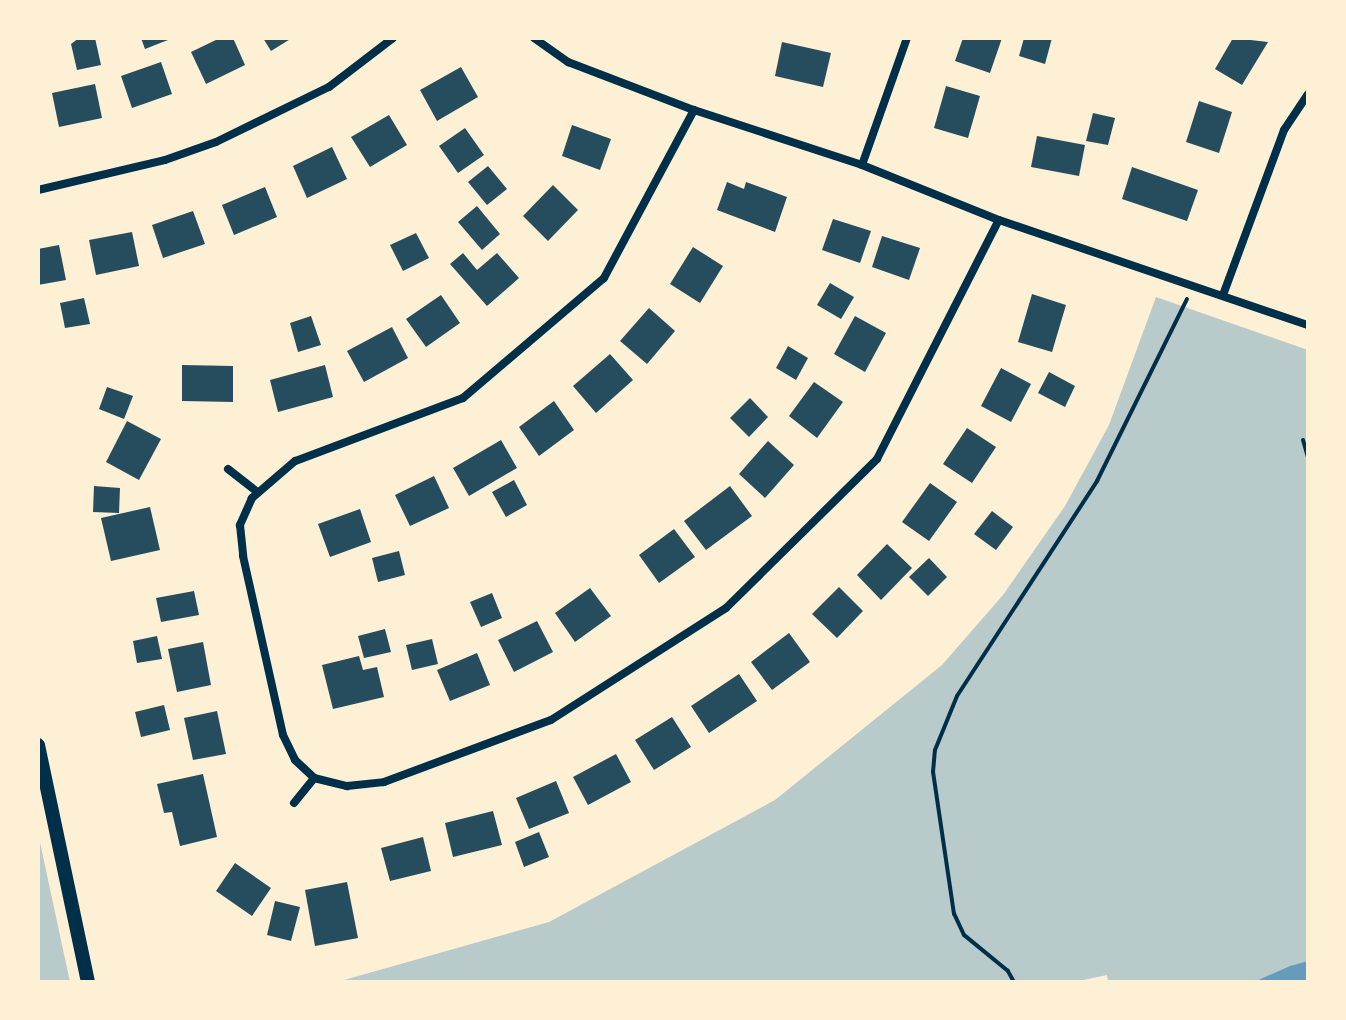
<!DOCTYPE html>
<style>
body{margin:0}
#map{position:relative;width:1346px;height:1020px;overflow:hidden;background:#fdf0d5;font-family:"Asap Condensed",sans-serif}
div>[style]{position:absolute}
.green>*{inset:0;background:#b9caca}
.water>*{inset:0;background:#669bbc}
.building>*{inset:0;background:#264d5e}
.path>*{height:4px;margin:-2px;padding:0 2px;transform-origin:2px;border-radius:2px;background:#003049}
.minor>*{height:8px;margin:-4px;padding:0 4px;transform-origin:4px;border-radius:4px;background:#003049}
.tertiary>*{height:14px;margin:-7px;padding:0 7px;transform-origin:7px;border-radius:7px;background:#003049}
span{translate:-50% -50%;white-space:nowrap;text-align:center;line-height:1.15;-webkit-text-stroke:7px #fdf0d5;paint-order:stroke}
.frame{position:absolute;inset:0;border:40px solid #fdf0d5;pointer-events:none}
</style>
<div id="map">
<div class="green">
<div style="clip-path:polygon(1156px 297px,1308px 350px,1308px 961px,1254px 982px,1108px 982px,1107px 975px,1074px 982px,337px 982px,549px 922px,775px 800px,942px 665px,1003px 595px,1065px 506px,1109px 425px)"></div>
<div style="clip-path:polygon(38px 833px,70px 982px,38px 982px)"></div>
</div>
<div class="water">
<div style="clip-path:polygon(1308px 961px,1308px 982px,1254px 982px,1290px 966px)"></div>
</div>
<div class="building">
<div style="clip-path:polygon(79px 38px,95px 38px,101px 65px,77px 70px,71px 44px)"></div>
<div style="clip-path:polygon(141px 38px,173px 38px,145px 49px)"></div>
<div style="clip-path:polygon(220px 38px,233px 38px,245px 65px,206px 84px,191px 52px)"></div>
<div style="clip-path:polygon(263px 38px,292px 38px,271px 51px)"></div>
<div style="clip-path:polygon(963px 38px,1002px 38px,990px 73px,955px 61px)"></div>
<div style="clip-path:polygon(1024px 38px,1052px 38px,1045px 64px,1019px 56px)"></div>
<div style="clip-path:polygon(1233px 38px,1268px 42px,1242px 85px,1215px 69px)"></div>
<div style="clip-path:polygon(782px 42px,831px 53px,823px 87px,775px 76px)"></div>
<div style="clip-path:polygon(161px 62px,172px 94px,132px 108px,121px 76px)"></div>
<div style="clip-path:polygon(461px 67px,478px 97px,437px 121px,420px 90px)"></div>
<div style="clip-path:polygon(95px 84px,102px 118px,59px 127px,52px 93px)"></div>
<div style="clip-path:polygon(946px 86px,980px 96px,968px 138px,934px 128px)"></div>
<div style="clip-path:polygon(1199px 101px,1232px 112px,1219px 153px,1186px 142px)"></div>
<div style="clip-path:polygon(1093px 113px,1115px 118px,1108px 145px,1086px 141px)"></div>
<div style="clip-path:polygon(389px 115px,407px 145px,370px 167px,351px 137px)"></div>
<div style="clip-path:polygon(572px 125px,611px 139px,600px 170px,562px 156px)"></div>
<div style="clip-path:polygon(465px 128px,484px 155px,458px 173px,439px 146px)"></div>
<div style="clip-path:polygon(1037px 136px,1085px 145px,1079px 176px,1031px 167px)"></div>
<div style="clip-path:polygon(332px 147px,347px 179px,307px 198px,293px 166px)"></div>
<div style="clip-path:polygon(488px 166px,507px 189px,487px 205px,468px 182px)"></div>
<div style="clip-path:polygon(1132px 167px,1198px 190px,1187px 221px,1122px 199px)"></div>
<div style="clip-path:polygon(727px 182px,744px 189px,746px 182px,787px 197px,775px 232px,717px 210px)"></div>
<div style="clip-path:polygon(553px 185px,578px 210px,548px 241px,523px 216px)"></div>
<div style="clip-path:polygon(265px 187px,277px 217px,234px 235px,222px 205px)"></div>
<div style="clip-path:polygon(477px 206px,500px 234px,482px 250px,458px 222px)"></div>
<div style="clip-path:polygon(193px 211px,205px 244px,163px 258px,152px 225px)"></div>
<div style="clip-path:polygon(833px 219px,871px 231px,860px 263px,822px 250px)"></div>
<div style="clip-path:polygon(132px 232px,139px 266px,96px 275px,89px 240px)"></div>
<div style="clip-path:polygon(416px 233px,429px 258px,403px 271px,390px 245px)"></div>
<div style="clip-path:polygon(882px 236px,920px 248px,909px 280px,872px 267px)"></div>
<div style="clip-path:polygon(59px 245px,66px 280px,38px 285px,38px 249px)"></div>
<div style="clip-path:polygon(693px 247px,723px 266px,700px 303px,670px 284px)"></div>
<div style="clip-path:polygon(463px 253px,477px 270px,497px 253px,519px 278px,487px 306px,450px 264px)"></div>
<div style="clip-path:polygon(830px 283px,854px 297px,841px 319px,817px 305px)"></div>
<div style="clip-path:polygon(1032px 294px,1066px 305px,1052px 352px,1018px 342px)"></div>
<div style="clip-path:polygon(441px 295px,460px 323px,426px 347px,406px 319px)"></div>
<div style="clip-path:polygon(84px 298px,90px 324px,65px 328px,60px 303px)"></div>
<div style="clip-path:polygon(649px 308px,675px 331px,647px 364px,620px 341px)"></div>
<div style="clip-path:polygon(311px 316px,321px 345px,298px 352px,290px 323px)"></div>
<div style="clip-path:polygon(855px 316px,886px 333px,865px 372px,834px 354px)"></div>
<div style="clip-path:polygon(392px 327px,408px 358px,364px 382px,347px 351px)"></div>
<div style="clip-path:polygon(788px 346px,808px 358px,796px 380px,776px 368px)"></div>
<div style="clip-path:polygon(610px 354px,633px 380px,596px 413px,573px 386px)"></div>
<div style="clip-path:polygon(182px 365px,233px 366px,233px 402px,182px 401px)"></div>
<div style="clip-path:polygon(325px 365px,333px 397px,278px 412px,270px 380px)"></div>
<div style="clip-path:polygon(1001px 368px,1031px 384px,1011px 422px,981px 406px)"></div>
<div style="clip-path:polygon(1049px 372px,1075px 386px,1065px 407px,1038px 393px)"></div>
<div style="clip-path:polygon(814px 382px,843px 402px,817px 438px,789px 416px)"></div>
<div style="clip-path:polygon(107px 387px,133px 396px,124px 419px,99px 409px)"></div>
<div style="clip-path:polygon(750px 398px,768px 417px,749px 437px,730px 418px)"></div>
<div style="clip-path:polygon(554px 401px,574px 430px,539px 456px,519px 427px)"></div>
<div style="clip-path:polygon(127px 421px,161px 439px,139px 480px,106px 462px)"></div>
<div style="clip-path:polygon(967px 428px,996px 447px,972px 483px,943px 464px)"></div>
<div style="clip-path:polygon(501px 440px,517px 468px,469px 496px,453px 468px)"></div>
<div style="clip-path:polygon(768px 441px,794px 465px,765px 498px,739px 474px)"></div>
<div style="clip-path:polygon(434px 476px,449px 508px,410px 526px,395px 495px)"></div>
<div style="clip-path:polygon(514px 480px,527px 505px,506px 517px,492px 492px)"></div>
<div style="clip-path:polygon(930px 483px,957px 502px,929px 541px,902px 522px)"></div>
<div style="clip-path:polygon(94px 486px,120px 488px,119px 513px,93px 512px)"></div>
<div style="clip-path:polygon(730px 486px,752px 516px,706px 550px,684px 521px)"></div>
<div style="clip-path:polygon(150px 507px,160px 550px,111px 561px,101px 518px)"></div>
<div style="clip-path:polygon(360px 509px,371px 542px,330px 557px,318px 524px)"></div>
<div style="clip-path:polygon(992px 511px,1013px 527px,996px 550px,974px 534px)"></div>
<div style="clip-path:polygon(674px 529px,695px 557px,659px 583px,639px 555px)"></div>
<div style="clip-path:polygon(887px 544px,912px 568px,881px 600px,857px 575px)"></div>
<div style="clip-path:polygon(399px 551px,405px 575px,378px 582px,372px 558px)"></div>
<div style="clip-path:polygon(929px 558px,947px 577px,928px 596px,909px 577px)"></div>
<div style="clip-path:polygon(839px 587px,863px 611px,837px 638px,812px 614px)"></div>
<div style="clip-path:polygon(590px 588px,611px 616px,575px 642px,555px 613px)"></div>
<div style="clip-path:polygon(194px 591px,199px 615px,161px 622px,156px 598px)"></div>
<div style="clip-path:polygon(492px 593px,502px 618px,481px 627px,470px 602px)"></div>
<div style="clip-path:polygon(537px 621px,553px 652px,514px 672px,498px 640px)"></div>
<div style="clip-path:polygon(385px 629px,391px 652px,364px 658px,358px 636px)"></div>
<div style="clip-path:polygon(789px 633px,810px 662px,772px 690px,751px 662px)"></div>
<div style="clip-path:polygon(157px 636px,162px 659px,137px 663px,133px 641px)"></div>
<div style="clip-path:polygon(432px 639px,438px 664px,412px 670px,406px 645px)"></div>
<div style="clip-path:polygon(203px 642px,211px 685px,177px 692px,168px 649px)"></div>
<div style="clip-path:polygon(477px 653px,490px 685px,450px 701px,437px 670px)"></div>
<div style="clip-path:polygon(359px 656px,363px 670px,377px 667px,384px 697px,333px 709px,322px 665px)"></div>
<div style="clip-path:polygon(739px 674px,757px 701px,709px 733px,691px 706px)"></div>
<div style="clip-path:polygon(164px 705px,170px 730px,141px 737px,135px 712px)"></div>
<div style="clip-path:polygon(217px 711px,226px 754px,193px 760px,184px 718px)"></div>
<div style="clip-path:polygon(672px 717px,691px 747px,654px 770px,635px 740px)"></div>
<div style="clip-path:polygon(616px 754px,631px 782px,588px 805px,573px 777px)"></div>
<div style="clip-path:polygon(203px 774px,217px 837px,180px 846px,172px 812px,164px 813px,157px 784px)"></div>
<div style="clip-path:polygon(556px 781px,569px 813px,529px 829px,516px 798px)"></div>
<div style="clip-path:polygon(493px 811px,502px 845px,453px 857px,445px 823px)"></div>
<div style="clip-path:polygon(539px 832px,549px 857px,524px 867px,515px 842px)"></div>
<div style="clip-path:polygon(423px 837px,431px 871px,390px 881px,381px 848px)"></div>
<div style="clip-path:polygon(235px 863px,271px 888px,252px 916px,216px 891px)"></div>
<div style="clip-path:polygon(347px 882px,358px 938px,315px 946px,305px 890px)"></div>
<div style="clip-path:polygon(275px 901px,300px 907px,291px 941px,267px 935px)"></div>
</div>
<div class="path">
<div style="left:1303px;top:440px;width:18px;rotate:74deg"></div>
<div style="left:1014px;top:982px;width:13px;rotate:-119deg"></div>
<div style="left:1008px;top:971px;width:57px;rotate:-140.7deg"></div>
<div style="left:964px;top:935px;width:23px;rotate:-115deg"></div>
<div style="left:954px;top:914px;width:144px;rotate:-98.4deg"></div>
<div style="left:933px;top:772px;width:22px;rotate:-85deg"></div>
<div style="left:935px;top:750px;width:58px;rotate:-67.8deg"></div>
<div style="left:957px;top:696px;width:257px;rotate:-56.9deg"></div>
<div style="left:1097px;top:481px;width:203px;rotate:-63.7deg"></div>
</div>
<div class="minor">
<div style="left:534px;top:38px;width:42px;rotate:35.2deg"></div>
<div style="left:568px;top:62px;width:135px;rotate:20.9deg"></div>
<div style="left:694px;top:110px;width:177px;rotate:18.1deg"></div>
<div style="left:862px;top:165px;width:148px;rotate:21.9deg"></div>
<div style="left:999px;top:220px;width:326px;rotate:18.8deg"></div>
<div style="left:694px;top:110px;width:191px;rotate:118.2deg"></div>
<div style="left:604px;top:278px;width:185px;rotate:139.6deg"></div>
<div style="left:463px;top:398px;width:179px;rotate:159.4deg"></div>
<div style="left:295px;top:461px;width:57px;rotate:139.3deg"></div>
<div style="left:252px;top:498px;width:30px;rotate:114deg"></div>
<div style="left:240px;top:525px;width:31px;rotate:84deg"></div>
<div style="left:243px;top:556px;width:183px;rotate:77.4deg"></div>
<div style="left:283px;top:735px;width:28px;rotate:64deg"></div>
<div style="left:295px;top:760px;width:26px;rotate:43deg"></div>
<div style="left:314px;top:778px;width:34px;rotate:14deg"></div>
<div style="left:347px;top:786px;width:37px;rotate:-6deg"></div>
<div style="left:384px;top:782px;width:178px;rotate:-20.4deg"></div>
<div style="left:551px;top:720px;width:208px;rotate:-32.6deg"></div>
<div style="left:726px;top:608px;width:212px;rotate:-44.6deg"></div>
<div style="left:877px;top:459px;width:268px;rotate:-63deg"></div>
<div style="left:862px;top:165px;width:135px;rotate:-70.5deg"></div>
<div style="left:38px;top:190px;width:130px;rotate:-13.3deg"></div>
<div style="left:165px;top:160px;width:54px;rotate:-19.4deg"></div>
<div style="left:216px;top:142px;width:126px;rotate:-26deg"></div>
<div style="left:329px;top:87px;width:81px;rotate:-37.4deg"></div>
<div style="left:1223px;top:295px;width:176px;rotate:-69.7deg"></div>
<div style="left:1284px;top:130px;width:43px;rotate:-56.3deg"></div>
<div style="left:228px;top:469px;width:37px;rotate:38deg"></div>
<div style="left:294px;top:803px;width:32px;rotate:-51deg"></div>
</div>
<div class="tertiary">
<div style="left:38px;top:745px;width:242px;rotate:78.1deg"></div>
</div>
<div class="frame"></div>
</div>
